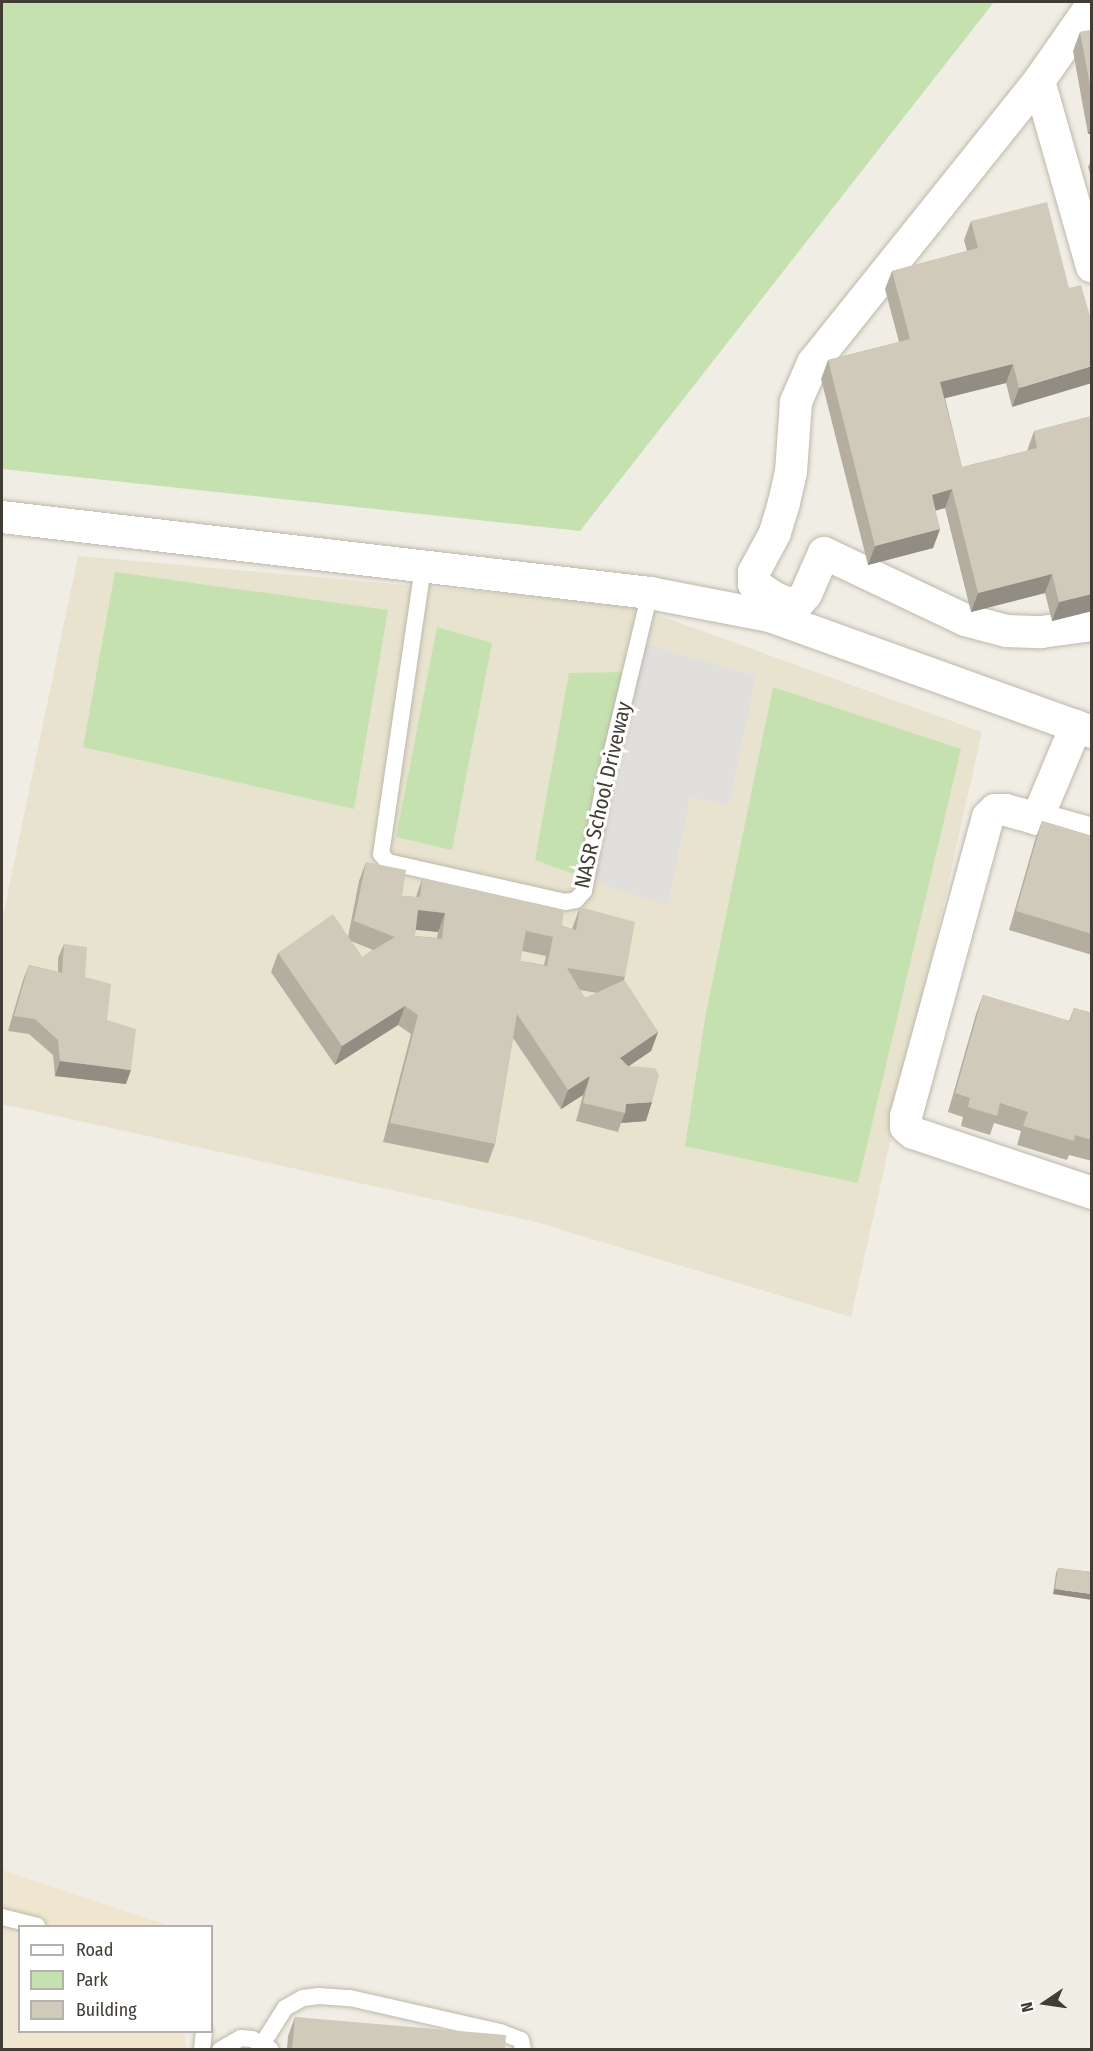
<!DOCTYPE html>
<style>
body{margin:0}
#map{position:relative;width:1093px;height:2051px;overflow:hidden;background:#f0ede4;font-family:"Fira Sans Condensed",sans-serif}
div>[style]{position:absolute}
.commercial>*{inset:0;background:#f0e6d0}
.education>*{inset:0;background:#e8e3cf}
.green>*{inset:0;background:#c6e1b0}
.parking>*{inset:0;background:#e1dfdc}
.roads{filter:drop-shadow(0 0 2px #bdb8aa) drop-shadow(0 0 2px #bdb8aa)}
.lane>*{height:16px;margin:-8px;padding:0 8px;transform-origin:8px;border-radius:8px;background:#fff}
.street>*{height:32px;margin:-16px;padding:0 16px;transform-origin:16px;border-radius:16px;background:#fff}
.wall>*{inset:0;background:#b3aea0}
.shaded-wall>*{inset:0;background:#928d82}
.building>*{inset:0;background:#d0caba}
span{translate:-50% -50%;white-space:nowrap;text-align:center;line-height:1.15;-webkit-text-stroke:6px #fff;paint-order:stroke}
.street-label{font-size:21px;color:#413d34}
.frame{position:absolute;inset:0;border:3px solid #413d34;pointer-events:none}
.legend{position:absolute;left:18px;top:1925px;width:195px;height:108px;box-sizing:border-box;background:#fff;border:2px solid #b3b1ae;margin:0;padding:8px 10px;list-style:none;font-size:18px;color:#413d34}
.legend li{display:flex;align-items:center;gap:12px;height:30px}
.legend b{width:30px;border:2px solid #b3b1ae}
.north{position:absolute;left:1015px;top:1973px;width:60px;height:60px;-webkit-text-stroke:4px #fff;paint-order:stroke;rotate:257deg;font-size:16px;font-weight:700;line-height:24px;text-align:center;color:#413d34}
.north::after{content:'';display:block;margin:auto;width:21px;height:27px;background:#413d34;clip-path:polygon(50% 0,100% 100%,50% 72%,0 100%)}
</style>
<div id="map">
<div class="commercial">
<div style="clip-path:polygon(2px 1870px,170px 1926px,20px 1926px,20px 2032px,185px 2032px,186px 2049px,2px 2050px)"></div>
</div>
<div class="education">
<div style="clip-path:polygon(78px 556px,630px 605px,982px 732px,851px 1317px,532px 1221px,2px 1104px,2px 920px)"></div>
</div>
<div class="green">
<div style="clip-path:polygon(2px 2px,994px 2px,580px 531px,2px 469px)"></div>
<div style="clip-path:polygon(115px 572px,388px 610px,354px 809px,83px 747px)"></div>
<div style="clip-path:polygon(437px 627px,492px 643px,452px 850px,396px 837px)"></div>
<div style="clip-path:polygon(625px 672px,579px 876px,535px 860px,569px 673px)"></div>
<div style="clip-path:polygon(773px 687px,961px 749px,858px 1183px,685px 1146px,706px 1013px)"></div>
</div>
<div class="parking">
<div style="clip-path:polygon(645px 644px,756px 676px,729px 805px,690px 797px,668px 906px,594px 881px)"></div>
</div>
<div class="roads">
<div class="lane">
<div style="left:423px;top:567px;width:290px;rotate:98.3deg"></div>
<div style="left:381px;top:854px;width:11px;rotate:49deg"></div>
<div style="left:388px;top:862px;width:181px;rotate:12.7deg"></div>
<div style="left:565px;top:902px;width:11px;rotate:-10deg"></div>
<div style="left:576px;top:900px;width:12px;rotate:-48deg"></div>
<div style="left:584px;top:891px;width:109px;rotate:-79.4deg"></div>
<div style="left:604px;top:784px;width:196px;rotate:-76.5deg"></div>
<div style="left:2px;top:1917px;width:36px;rotate:14deg"></div>
<div style="left:263px;top:2043px;width:41px;rotate:-57.8deg"></div>
<div style="left:285px;top:2008px;width:21px;rotate:-29deg"></div>
<div style="left:303px;top:1998px;width:16px;rotate:-7deg"></div>
<div style="left:319px;top:1996px;width:31px;rotate:4deg"></div>
<div style="left:350px;top:1998px;width:154px;rotate:12.8deg"></div>
<div style="left:500px;top:2032px;width:22px;rotate:21deg"></div>
<div style="left:521px;top:2040px;width:10px;rotate:79deg"></div>
<div style="left:202px;top:2050px;width:18px;rotate:-84deg"></div>
<div style="left:220px;top:2050px;width:24px;rotate:-30deg"></div>
<div style="left:241px;top:2038px;width:11px;rotate:5deg"></div>
<div style="left:252px;top:2039px;width:21px;rotate:29deg"></div>
</div>
<div class="street">
<div style="left:1092px;top:5px;width:93px;rotate:124.9deg"></div>
<div style="left:1039px;top:81px;width:361px;rotate:128.7deg"></div>
<div style="left:813px;top:363px;width:43px;rotate:113.6deg"></div>
<div style="left:796px;top:402px;width:70px;rotate:94.1deg"></div>
<div style="left:791px;top:472px;width:32px;rotate:103deg"></div>
<div style="left:784px;top:503px;width:31px;rotate:107deg"></div>
<div style="left:775px;top:533px;width:44px;rotate:118.3deg"></div>
<div style="left:754px;top:572px;width:12px;rotate:90deg"></div>
<div style="left:754px;top:584px;width:25px;rotate:34deg"></div>
<div style="left:775px;top:598px;width:16px;rotate:22deg"></div>
<div style="left:790px;top:604px;width:9px;rotate:-13deg"></div>
<div style="left:799px;top:602px;width:11px;rotate:-49deg"></div>
<div style="left:806px;top:594px;width:45px;rotate:-66.3deg"></div>
<div style="left:824px;top:553px;width:156px;rotate:25.4deg"></div>
<div style="left:965px;top:620px;width:43px;rotate:14.7deg"></div>
<div style="left:1007px;top:631px;width:34px;rotate:2deg"></div>
<div style="left:1041px;top:632px;width:51px;rotate:-7.8deg"></div>
<div style="left:1039px;top:81px;width:193px;rotate:74.1deg"></div>
<div style="left:2px;top:517px;width:652px;rotate:6.69deg"></div>
<div style="left:650px;top:593px;width:122px;rotate:10.9deg"></div>
<div style="left:770px;top:616px;width:342px;rotate:19.8deg"></div>
<div style="left:1037px;top:819px;width:101px;rotate:-67.2deg"></div>
<div style="left:1092px;top:834px;width:89px;rotate:-164.4deg"></div>
<div style="left:1006px;top:810px;width:11px;rotate:180deg"></div>
<div style="left:995px;top:810px;width:10px;rotate:135deg"></div>
<div style="left:988px;top:817px;width:310px;rotate:105.3deg"></div>
<div style="left:906px;top:1116px;width:11px;rotate:90deg"></div>
<div style="left:906px;top:1127px;width:9px;rotate:41deg"></div>
<div style="left:913px;top:1133px;width:189px;rotate:18.5deg"></div>
</div>
</div>
<div class="wall">
<div style="clip-path:polygon(1092px 30px,1092px 133px,1088px 134px,1073px 51px,1080px 32px)"></div>
<div style="clip-path:polygon(1092px 158px,1092px 182px,1088px 167px)"></div>
<div style="clip-path:polygon(971px 221px,1069px 288px,1012px 407px,1006px 383px,945px 398px,962px 467px,1027px 451px,1034px 431px,1092px 416px,1092px 611px,1052px 621px,1045px 593px,971px 612px,945px 508px,935px 511px,940px 529px,933px 548px,868px 565px,821px 379px,828px 360px,899px 342px,885px 289px,892px 271px,967px 251px,964px 240px)"></div>
<div style="clip-path:polygon(1042px 821px,1092px 836px,1092px 955px,1009px 930px,1035px 840px)"></div>
<div style="clip-path:polygon(evenodd,366px 862px,402px 896px,416px 897px,422px 879px,572px 929px,580px 907px,625px 977px,624px 980px,658px 1032px,651px 1051px,628px 1066px,646px 1121px,621px 1123px,618px 1132px,576px 1121px,583px 1095px,561px 1109px,513px 1038px,495px 1144px,488px 1163px,383px 1142px,411px 1034px,398px 1025px,335px 1065px,271px 972px,278px 953px,348px 937px,359px 881px,366px 862px,415px 930px,438px 932px,437px 938px,415px 936px,415px 930px,366px 862px,351px 941px,373px 950px,362px 957px,351px 941px,366px 862px,522px 951px,546px 956px,544px 965px,520px 961px,522px 951px,366px 862px,580px 990px,597px 993px,585px 998px,580px 990px)"></div>
<div style="clip-path:polygon(64px 944px,85px 977px,107px 1020px,126px 1084px,55px 1076px,53px 1055px,29px 1034px,8px 1031px,23px 980px,29px 965px,58px 972px,58px 958px)"></div>
<div style="clip-path:polygon(983px 995px,1069px 1021px,1074px 1008px,1092px 1013px,1092px 1161px,1069px 1155px,1067px 1160px,1017px 1145px,1021px 1131px,994px 1123px,990px 1135px,961px 1126px,963px 1117px,948px 1112px,976px 1014px)"></div>
<div style="clip-path:polygon(1058px 1568px,1092px 1572px,1053px 1594px,1056px 1573px)"></div>
<div style="clip-path:polygon(295px 2017px,505px 2049px,287px 2049px,288px 2036px)"></div>
</div>
<div class="shaded-wall">
<div style="clip-path:polygon(1092px 125px,1092px 133px,1088px 134px)"></div>
<div style="clip-path:polygon(1013px 364px,1006px 383px,934px 401px,940px 382px)"></div>
<div style="clip-path:polygon(1092px 366px,1092px 383px,1012px 407px,1019px 388px)"></div>
<div style="clip-path:polygon(952px 489px,945px 508px,925px 513px,932px 495px)"></div>
<div style="clip-path:polygon(940px 529px,933px 548px,868px 565px,875px 546px)"></div>
<div style="clip-path:polygon(1052px 574px,1045px 593px,971px 612px,978px 593px)"></div>
<div style="clip-path:polygon(1092px 594px,1092px 611px,1052px 621px,1059px 602px)"></div>
<div style="clip-path:polygon(418px 910px,445px 913px,438px 932px,411px 929px)"></div>
<div style="clip-path:polygon(405px 1006px,398px 1025px,335px 1065px,342px 1046px)"></div>
<div style="clip-path:polygon(658px 1032px,651px 1051px,613px 1077px,620px 1058px)"></div>
<div style="clip-path:polygon(60px 1061px,131px 1070px,126px 1084px,55px 1076px)"></div>
<div style="clip-path:polygon(590px 1076px,583px 1095px,561px 1109px,568px 1090px)"></div>
<div style="clip-path:polygon(652px 1102px,646px 1121px,621px 1123px,625px 1113px,626px 1104px)"></div>
<div style="clip-path:polygon(1055px 1589px,1092px 1594px,1092px 1600px,1053px 1594px)"></div>
</div>
<div class="building">
<div style="clip-path:polygon(1092px 30px,1092px 96px,1080px 32px)"></div>
<div style="clip-path:polygon(1047px 202px,1069px 288px,1081px 285px,1092px 323px,1092px 366px,1019px 388px,1013px 364px,940px 382px,962px 467px,1037px 448px,1034px 431px,1092px 416px,1092px 594px,1059px 602px,1052px 574px,978px 593px,952px 489px,932px 495px,940px 529px,875px 546px,828px 360px,910px 339px,892px 271px,978px 248px,971px 221px)"></div>
<div style="clip-path:polygon(1042px 821px,1092px 836px,1092px 934px,1016px 911px)"></div>
<div style="clip-path:polygon(evenodd,366px 862px,406px 870px,402px 896px,420px 897px,422px 879px,564px 910px,562px 926px,576px 930px,580px 907px,635px 922px,625px 977px,567px 968px,585px 998px,624px 980px,658px 1032px,620px 1058px,628px 1066px,655px 1068px,659px 1075px,652px 1102px,626px 1104px,625px 1113px,583px 1103px,590px 1076px,568px 1090px,517px 1014px,495px 1144px,390px 1123px,418px 1015px,405px 1006px,342px 1046px,278px 953px,333px 914px,362px 957px,395px 937px,354px 921px,366px 862px,418px 910px,445px 913px,442px 939px,415px 936px,418px 910px,366px 862px,526px 931px,553px 937px,547px 966px,520px 961px,526px 931px)"></div>
<div style="clip-path:polygon(64px 944px,87px 947px,85px 977px,111px 984px,107px 1020px,136px 1029px,131px 1070px,60px 1061px,58px 1040px,35px 1019px,14px 1016px,29px 965px,62px 973px)"></div>
<div style="clip-path:polygon(983px 995px,1070px 1021px,1074px 1008px,1092px 1013px,1092px 1140px,1075px 1135px,1074px 1141px,1023px 1126px,1028px 1112px,1000px 1103px,997px 1116px,968px 1107px,970px 1098px,955px 1093px)"></div>
<div style="clip-path:polygon(1058px 1568px,1092px 1572px,1092px 1594px,1055px 1589px)"></div>
<div style="clip-path:polygon(295px 2017px,506px 2035px,505px 2049px,292px 2049px)"></div>
</div>
<div class="street-label">
<span style="left:603px;top:795px;rotate:-77deg">NASR School Driveway</span>
</div>
<div class="frame"></div>
<ul class="legend">
<li><b style="height:8px;background:#fff"></b>Road</li>
<li><b style="height:16px;background:#c6e1b0"></b>Park</li>
<li><b style="height:16px;background:#d0caba"></b>Building</li>
</ul>
<div class="north">N</div>
</div>
